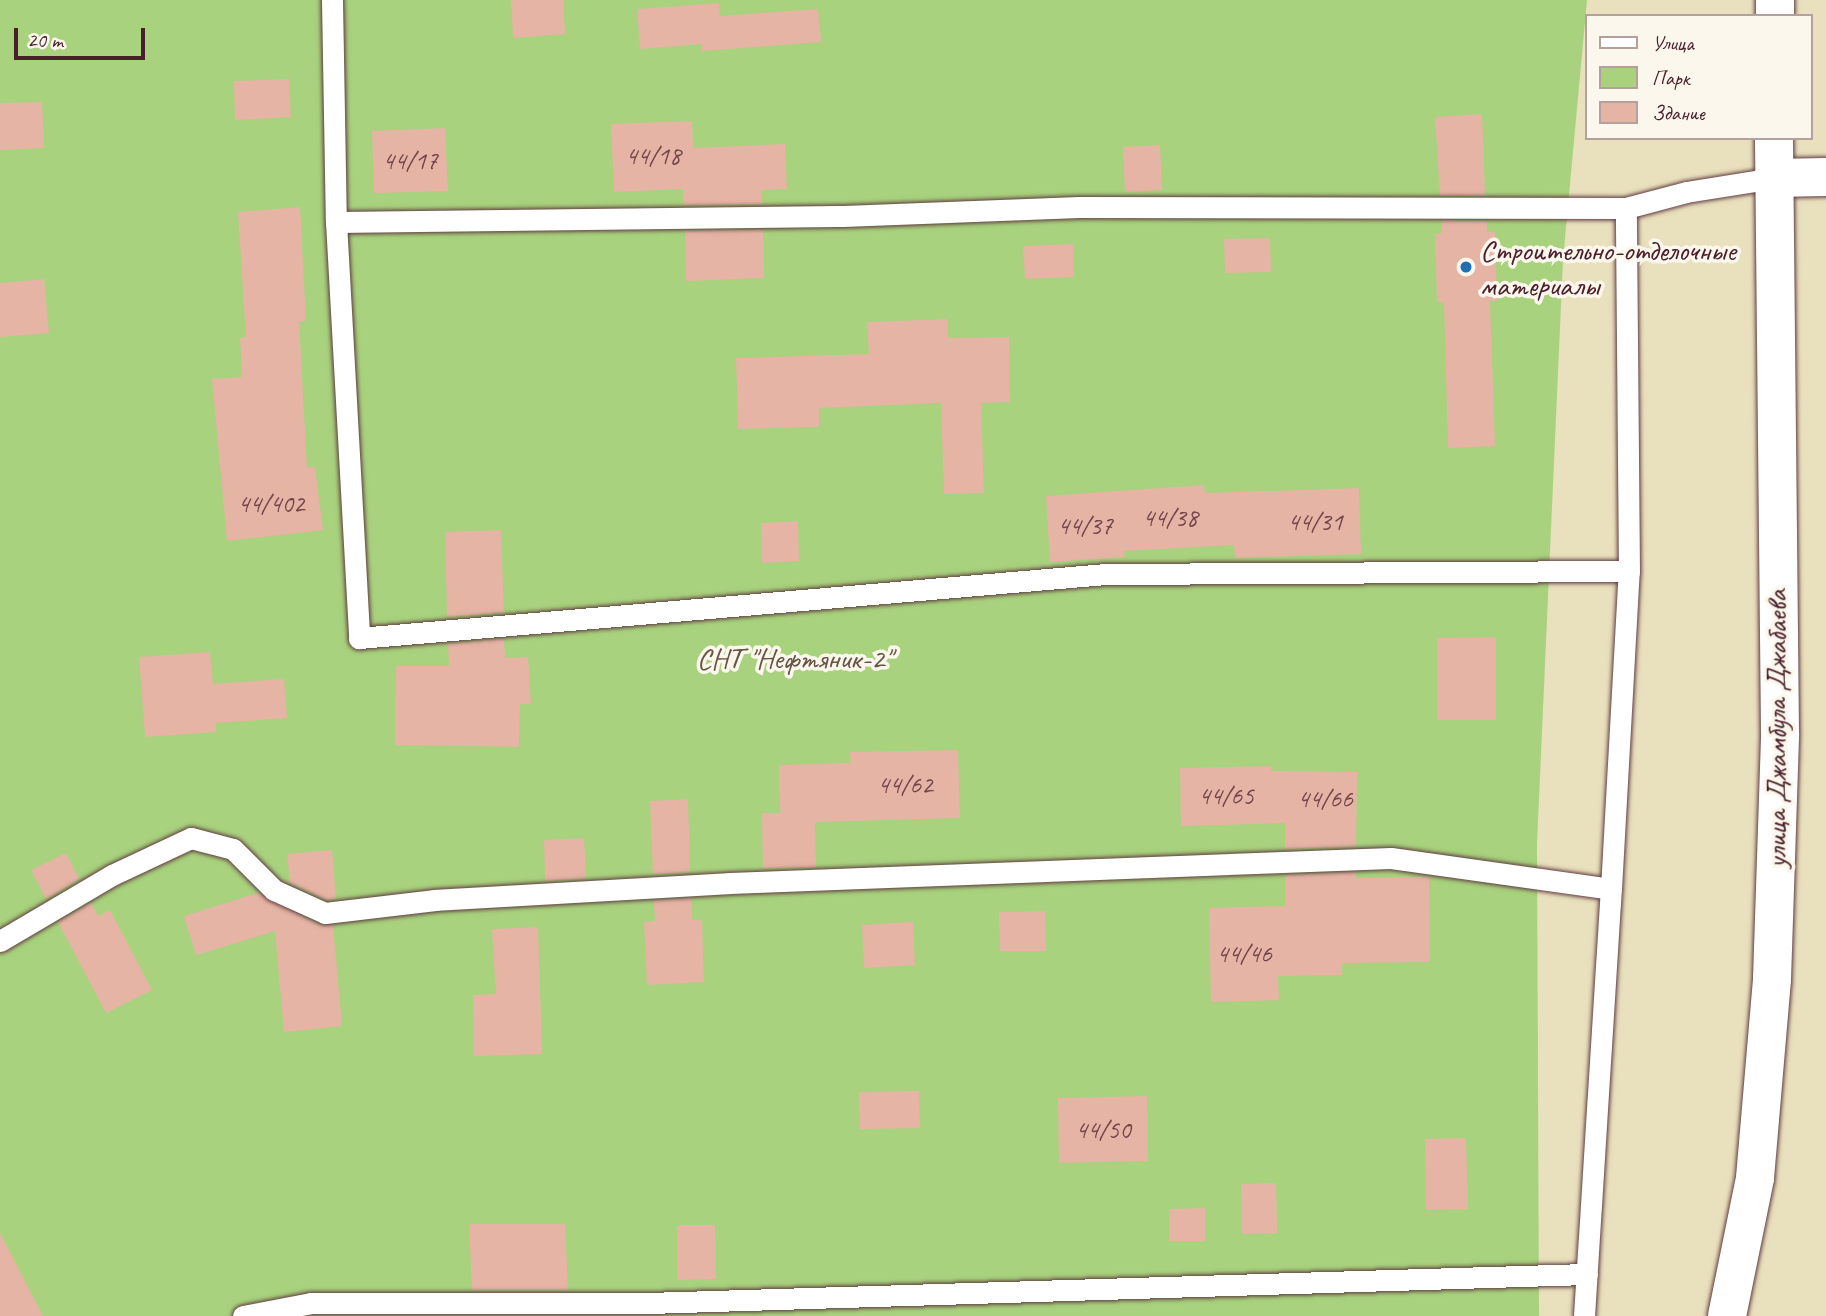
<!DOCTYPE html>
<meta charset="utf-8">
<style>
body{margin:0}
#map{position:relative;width:1826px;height:1316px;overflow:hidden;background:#e9e0bd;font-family:Caveat,sans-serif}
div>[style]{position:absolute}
.green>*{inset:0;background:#a8d27d}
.building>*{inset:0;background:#e5b4a5}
.roads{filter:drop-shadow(0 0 2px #623c41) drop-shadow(0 0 2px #623c41)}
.service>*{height:21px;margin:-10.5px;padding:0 10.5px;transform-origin:10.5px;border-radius:10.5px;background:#fff}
.secondary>*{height:38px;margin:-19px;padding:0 19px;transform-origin:19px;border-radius:19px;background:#fff}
.dots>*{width:19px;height:19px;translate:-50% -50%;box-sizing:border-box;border:4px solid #fbf7ec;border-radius:50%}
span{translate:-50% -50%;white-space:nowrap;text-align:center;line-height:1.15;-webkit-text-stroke:7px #fbf7ec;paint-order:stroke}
.number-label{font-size:26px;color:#71444a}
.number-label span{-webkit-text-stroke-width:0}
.poi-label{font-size:30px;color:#4a1f2b}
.left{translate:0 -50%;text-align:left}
.park-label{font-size:30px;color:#654}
.street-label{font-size:30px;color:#4a1f2b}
.legend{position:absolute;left:1585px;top:14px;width:228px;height:126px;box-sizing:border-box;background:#fbf7ec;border:2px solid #b4a19f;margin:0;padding:9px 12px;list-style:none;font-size:21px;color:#4a1f2b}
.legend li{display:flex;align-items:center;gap:14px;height:35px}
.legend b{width:35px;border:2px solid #b4a19f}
.scale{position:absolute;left:14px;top:28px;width:131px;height:32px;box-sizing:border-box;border:4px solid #4a1f2b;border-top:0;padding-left:9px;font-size:21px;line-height:24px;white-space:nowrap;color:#4a1f2b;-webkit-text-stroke:5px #fbf7ec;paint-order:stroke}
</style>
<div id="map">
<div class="green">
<div style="clip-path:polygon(0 0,1587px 0,1563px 260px,1537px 844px,1539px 1316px,0 1316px)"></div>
</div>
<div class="building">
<div style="clip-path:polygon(511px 0,563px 0,565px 34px,513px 38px)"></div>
<div style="clip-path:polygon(719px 3px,720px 16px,818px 9px,821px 42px,702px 51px,702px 44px,640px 49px,637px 9px)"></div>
<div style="clip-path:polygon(289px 79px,291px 117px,235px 120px,234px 81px)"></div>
<div style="clip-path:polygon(42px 102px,44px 148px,0 150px,0 103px)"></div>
<div style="clip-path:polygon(1482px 114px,1485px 195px,1440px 195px,1435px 117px)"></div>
<div style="clip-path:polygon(692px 121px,693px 148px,785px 144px,787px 189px,761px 190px,762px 204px,684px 205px,683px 189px,614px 192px,611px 124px)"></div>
<div style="clip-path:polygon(445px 128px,448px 191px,374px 193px,372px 131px)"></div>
<div style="clip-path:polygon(1160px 145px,1162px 190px,1125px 192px,1123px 147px)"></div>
<div style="clip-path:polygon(300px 207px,306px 321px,299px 322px,307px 468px,315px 467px,323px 530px,227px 541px,212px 379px,242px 377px,240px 338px,246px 337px,238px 212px)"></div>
<div style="clip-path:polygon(1441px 221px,1487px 221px,1487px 232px,1495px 232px,1497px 301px,1490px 301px,1495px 446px,1448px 448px,1444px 302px,1437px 302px,1435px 234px,1442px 233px)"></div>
<div style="clip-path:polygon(763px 230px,764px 278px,686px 281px,685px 231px)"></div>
<div style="clip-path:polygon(1270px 238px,1271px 272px,1225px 273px,1224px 239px)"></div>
<div style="clip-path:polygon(1073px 244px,1074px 277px,1025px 279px,1023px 246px)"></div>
<div style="clip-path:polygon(44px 279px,49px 333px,0 337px,0 283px)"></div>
<div style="clip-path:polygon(947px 319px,948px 338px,1009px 337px,1010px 402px,981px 403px,984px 493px,944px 494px,941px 403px,819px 408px,819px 427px,738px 429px,736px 358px,869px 354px,867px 322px)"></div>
<div style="clip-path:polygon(1204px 485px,1205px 493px,1359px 488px,1361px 554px,1235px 558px,1234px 545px,1124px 551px,1125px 557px,1050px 562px,1046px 496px)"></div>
<div style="clip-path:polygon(798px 521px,799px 561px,762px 563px,761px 523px)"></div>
<div style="clip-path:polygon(501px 530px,504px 612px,447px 617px,445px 532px)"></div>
<div style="clip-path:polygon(1496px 637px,1496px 720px,1437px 720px,1437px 638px)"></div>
<div style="clip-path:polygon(504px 639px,505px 658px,528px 657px,531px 704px,520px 704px,519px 747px,395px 745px,396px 666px,449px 666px,448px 644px)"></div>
<div style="clip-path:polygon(210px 652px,213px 684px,284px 679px,287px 718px,216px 723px,216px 732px,145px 737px,139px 657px)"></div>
<div style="clip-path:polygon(958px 750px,960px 818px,815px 822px,816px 867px,763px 868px,762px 813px,780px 813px,779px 765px,851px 763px,850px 752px)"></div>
<div style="clip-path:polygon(1271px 766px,1271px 771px,1357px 772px,1356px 846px,1285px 849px,1285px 823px,1181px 826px,1180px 768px)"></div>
<div style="clip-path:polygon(688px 799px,690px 872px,653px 874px,650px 801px)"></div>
<div style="clip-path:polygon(584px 838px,586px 878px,545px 881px,544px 840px)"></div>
<div style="clip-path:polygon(332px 850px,336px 898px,327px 900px,290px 883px,287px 854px)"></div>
<div style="clip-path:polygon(66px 853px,79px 879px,46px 899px,31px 870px)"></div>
<div style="clip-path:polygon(1356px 872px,1356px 878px,1429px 877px,1430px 962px,1342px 963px,1342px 975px,1278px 976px,1279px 1000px,1211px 1002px,1209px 908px,1285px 906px,1285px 875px)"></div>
<div style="clip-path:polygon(258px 893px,320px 925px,333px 925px,342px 1026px,284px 1032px,275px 931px,196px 955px,184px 916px)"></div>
<div style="clip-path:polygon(691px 898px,692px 920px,702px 920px,704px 982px,647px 985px,644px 922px,655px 921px,654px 901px)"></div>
<div style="clip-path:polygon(91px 903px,98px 916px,110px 910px,152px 990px,106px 1013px,58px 922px)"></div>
<div style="clip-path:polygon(1045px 911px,1046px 951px,1000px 951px,999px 912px)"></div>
<div style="clip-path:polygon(913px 922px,915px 965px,864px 968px,862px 925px)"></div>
<div style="clip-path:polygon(538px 927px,542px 1054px,474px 1056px,473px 995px,496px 994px,492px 929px)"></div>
<div style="clip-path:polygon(919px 1091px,920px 1128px,860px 1129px,859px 1092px)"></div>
<div style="clip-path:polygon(1147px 1096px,1148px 1161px,1059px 1163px,1058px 1098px)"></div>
<div style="clip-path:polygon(1466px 1138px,1468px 1209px,1426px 1210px,1425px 1139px)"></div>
<div style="clip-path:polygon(1276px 1183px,1277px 1233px,1242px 1234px,1241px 1184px)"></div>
<div style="clip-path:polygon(1205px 1208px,1205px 1241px,1169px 1241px,1169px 1209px)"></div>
<div style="clip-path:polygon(469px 1224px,565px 1224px,568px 1290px,472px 1290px)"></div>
<div style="clip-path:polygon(677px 1225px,715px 1225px,716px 1279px,677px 1280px)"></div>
<div style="clip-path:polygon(0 1233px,43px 1316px,0 1316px)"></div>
</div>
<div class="roads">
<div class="service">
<div style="left:332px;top:0;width:222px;rotate:89deg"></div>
<div style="left:336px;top:222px;width:417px;rotate:86.8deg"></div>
<div style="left:359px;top:638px;width:749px;rotate:-4.9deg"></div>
<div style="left:1105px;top:574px;width:524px;rotate:-0.33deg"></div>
<div style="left:336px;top:222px;width:507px;rotate:-0.68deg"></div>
<div style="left:843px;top:216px;width:236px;rotate:-2.2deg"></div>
<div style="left:1079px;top:207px;width:547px;rotate:0.1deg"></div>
<div style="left:1626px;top:208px;width:62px;rotate:-14.9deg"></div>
<div style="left:1686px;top:192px;width:88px;rotate:-9.1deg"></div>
<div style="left:0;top:941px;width:130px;rotate:-30.5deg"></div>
<div style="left:112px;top:875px;width:87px;rotate:-25.1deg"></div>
<div style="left:191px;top:838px;width:43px;rotate:14.7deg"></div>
<div style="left:233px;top:849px;width:58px;rotate:45deg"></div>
<div style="left:274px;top:890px;width:56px;rotate:24.3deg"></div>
<div style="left:325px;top:913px;width:111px;rotate:-6.7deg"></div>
<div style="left:435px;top:900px;width:295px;rotate:-3.3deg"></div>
<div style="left:730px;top:883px;width:661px;rotate:-2.17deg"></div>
<div style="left:1391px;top:858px;width:222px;rotate:8deg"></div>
<div style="left:1611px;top:889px;width:319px;rotate:-86.8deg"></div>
<div style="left:1629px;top:571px;width:363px;rotate:-90.5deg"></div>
<div style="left:243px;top:1316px;width:69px;rotate:-10.8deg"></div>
<div style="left:311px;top:1303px;width:337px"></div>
<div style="left:648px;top:1303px;width:939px;rotate:-1.77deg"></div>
<div style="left:1584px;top:1316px;width:428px;rotate:-86.4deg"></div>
</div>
<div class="secondary">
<div style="left:1775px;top:0;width:16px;rotate:90deg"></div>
<div style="left:1773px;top:178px;width:53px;rotate:-1.1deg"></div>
<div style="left:1727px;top:1316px;width:141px;rotate:-78.5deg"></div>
<div style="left:1755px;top:1178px;width:200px;rotate:-85.1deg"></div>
<div style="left:1772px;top:979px;width:246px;rotate:-88.1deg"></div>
<div style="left:1780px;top:733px;width:595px;rotate:-90.58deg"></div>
</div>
</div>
<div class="dots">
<div style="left:1466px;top:267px;background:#1f6fb2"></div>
</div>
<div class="number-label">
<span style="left:653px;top:156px">44/18</span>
<span style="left:410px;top:161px">44/17</span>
<span style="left:271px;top:504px">44/402</span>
<span style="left:1170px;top:518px">44/38</span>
<span style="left:1315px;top:522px">44/31</span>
<span style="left:1085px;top:526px">44/37</span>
<span style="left:905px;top:785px">44/62</span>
<span style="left:1226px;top:796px">44/65</span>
<span style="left:1325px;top:799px">44/66</span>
<span style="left:1244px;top:954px">44/46</span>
<span style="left:1103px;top:1130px">44/50</span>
</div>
<div class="poi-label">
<span class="left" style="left:1480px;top:267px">Строительно-отделочные<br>материалы</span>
</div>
<div class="park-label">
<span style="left:794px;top:658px">СНТ "Нефтяник-2"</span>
</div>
<div class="street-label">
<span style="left:1776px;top:729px;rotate:-90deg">улица Джамбула Джабаева</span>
</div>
<ul class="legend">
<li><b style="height:9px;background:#fff"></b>Улица</li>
<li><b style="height:19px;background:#a8d27d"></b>Парк</li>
<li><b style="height:19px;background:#e5b4a5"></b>Здание</li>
</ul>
<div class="scale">20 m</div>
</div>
